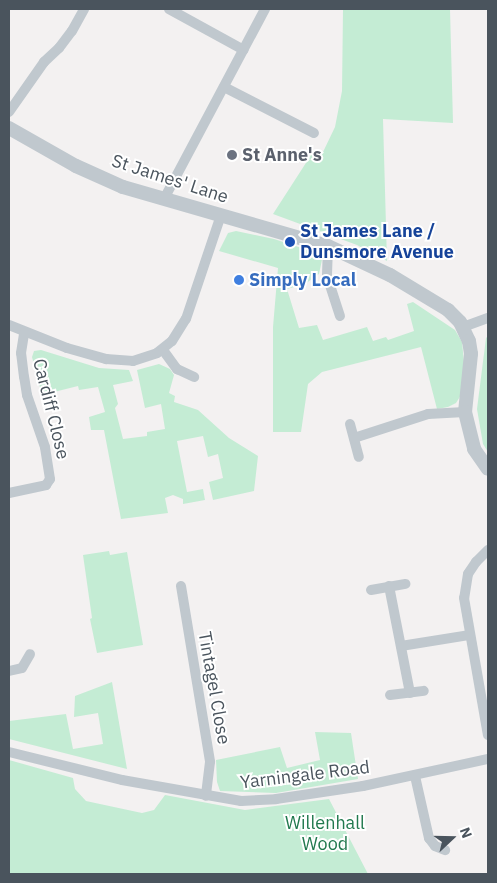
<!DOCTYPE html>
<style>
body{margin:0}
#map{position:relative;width:497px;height:883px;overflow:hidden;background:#f3f1f1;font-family:"IBM Plex Sans",sans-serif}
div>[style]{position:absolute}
.green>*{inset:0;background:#c4ecd4}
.minor>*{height:10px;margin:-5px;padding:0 5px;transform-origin:5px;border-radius:5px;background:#c0c8ce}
.tertiary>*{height:14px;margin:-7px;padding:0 7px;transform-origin:7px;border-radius:7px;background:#c0c8ce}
.dots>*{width:14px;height:14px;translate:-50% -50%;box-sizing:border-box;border:2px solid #fff;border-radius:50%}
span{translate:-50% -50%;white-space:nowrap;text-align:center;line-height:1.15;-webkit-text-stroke:4px #fff;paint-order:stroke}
.worship-label{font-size:18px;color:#5b616d;font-weight:700}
.left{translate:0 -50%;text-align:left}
.street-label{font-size:18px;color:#4a545d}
.transit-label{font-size:18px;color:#164399;font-weight:700}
.shop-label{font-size:18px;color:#366cbe;font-weight:700}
.park-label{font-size:18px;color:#21794e}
.frame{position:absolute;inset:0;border:10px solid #4a545d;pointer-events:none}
.north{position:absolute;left:427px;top:813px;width:50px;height:50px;-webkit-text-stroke:4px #fff;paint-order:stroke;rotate:69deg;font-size:14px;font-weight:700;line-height:20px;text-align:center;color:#4a545d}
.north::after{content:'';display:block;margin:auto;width:18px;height:22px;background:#4a545d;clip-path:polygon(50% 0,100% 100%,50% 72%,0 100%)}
</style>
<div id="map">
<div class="green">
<div style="clip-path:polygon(343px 9px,450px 9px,453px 123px,383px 119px,387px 261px,357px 245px,273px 214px,313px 152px,323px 152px,335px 127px,342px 91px)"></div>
<div style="clip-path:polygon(236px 231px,274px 239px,323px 255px,319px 274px,305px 284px,287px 289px,299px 328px,317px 325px,323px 340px,367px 327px,373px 341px,386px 337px,388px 340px,414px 331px,407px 304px,413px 302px,455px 330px,462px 342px,464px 362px,461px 395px,456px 403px,448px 407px,437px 409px,421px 347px,322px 372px,308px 384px,301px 432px,273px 432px,273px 327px,278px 268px,219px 251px,228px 233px)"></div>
<div style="clip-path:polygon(488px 336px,488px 452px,483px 444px,477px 409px,486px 338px)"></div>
<div style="clip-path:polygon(41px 350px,99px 368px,129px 370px,133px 381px,113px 385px,118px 404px,115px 408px,123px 439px,147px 436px,147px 432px,165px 429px,161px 404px,145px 408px,137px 370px,159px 364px,170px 369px,174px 375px,169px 393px,175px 396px,174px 402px,198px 410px,229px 438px,258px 456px,254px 491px,213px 500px,209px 482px,223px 478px,218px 454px,208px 457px,203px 436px,177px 441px,187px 492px,203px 489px,205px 500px,183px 504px,183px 499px,173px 495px,165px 498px,168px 513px,121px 519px,104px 430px,91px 430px,89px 417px,105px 412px,98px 387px,79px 390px,78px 386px,42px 395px,32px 357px,34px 351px)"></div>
<div style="clip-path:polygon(109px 551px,110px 555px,127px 552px,143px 645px,97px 653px,90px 619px,92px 618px,83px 555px)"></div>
<div style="clip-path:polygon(112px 682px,127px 769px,9px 739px,9px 721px,66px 714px,73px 749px,103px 744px,98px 713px,74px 717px,75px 696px)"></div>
<div style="clip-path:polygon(315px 732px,351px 733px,358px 779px,276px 793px,220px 791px,217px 782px,216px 760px,280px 747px,287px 768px,320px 760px)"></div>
<div style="clip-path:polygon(9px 760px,73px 778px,75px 789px,86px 801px,142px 813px,154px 810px,165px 795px,245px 810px,329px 799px,368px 874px,9px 874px)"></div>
</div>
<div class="minor">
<div style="left:169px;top:9px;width:85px;rotate:28.7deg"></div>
<div style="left:224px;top:87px;width:101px;rotate:27.1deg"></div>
<div style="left:9px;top:112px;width:61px;rotate:-55deg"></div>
<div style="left:44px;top:62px;width:21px;rotate:-43deg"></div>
<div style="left:59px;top:48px;width:21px;rotate:-53deg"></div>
<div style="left:72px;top:31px;width:25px;rotate:-61deg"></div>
<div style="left:164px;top:199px;width:215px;rotate:-62deg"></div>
<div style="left:328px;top:246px;width:30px;rotate:92deg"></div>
<div style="left:327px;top:276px;width:42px;rotate:72deg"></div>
<div style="left:9px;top:325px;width:62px;rotate:21.6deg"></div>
<div style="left:67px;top:348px;width:41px;rotate:15.8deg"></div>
<div style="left:106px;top:359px;width:27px;rotate:4deg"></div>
<div style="left:133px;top:361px;width:25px;rotate:-18deg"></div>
<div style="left:157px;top:353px;width:19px;rotate:-39deg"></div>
<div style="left:172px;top:341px;width:26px;rotate:-58deg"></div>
<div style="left:186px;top:319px;width:110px;rotate:-71.4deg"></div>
<div style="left:463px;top:327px;width:27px;rotate:-20deg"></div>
<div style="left:163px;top:350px;width:24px;rotate:54deg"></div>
<div style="left:177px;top:369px;width:19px;rotate:25deg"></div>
<div style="left:350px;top:424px;width:34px;rotate:75deg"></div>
<div style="left:354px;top:438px;width:78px;rotate:-18deg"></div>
<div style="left:428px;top:414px;width:37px;rotate:-3deg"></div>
<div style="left:9px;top:493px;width:38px;rotate:-12deg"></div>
<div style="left:46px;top:485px;width:7px;rotate:-56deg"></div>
<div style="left:50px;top:479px;width:32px;rotate:-99deg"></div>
<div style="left:45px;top:447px;width:55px;rotate:-109.1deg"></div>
<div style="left:27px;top:395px;width:18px;rotate:-99deg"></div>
<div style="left:24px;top:377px;width:24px;rotate:-97deg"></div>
<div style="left:21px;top:353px;width:20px;rotate:-81deg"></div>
<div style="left:488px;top:550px;width:17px;rotate:135deg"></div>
<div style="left:476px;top:562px;width:14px;rotate:124deg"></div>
<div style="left:468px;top:574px;width:24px;rotate:99deg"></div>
<div style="left:464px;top:598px;width:139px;rotate:80.1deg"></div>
<div style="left:181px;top:586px;width:178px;rotate:80.6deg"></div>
<div style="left:210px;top:762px;width:34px;rotate:97deg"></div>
<div style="left:389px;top:586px;width:109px;rotate:78.9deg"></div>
<div style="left:371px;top:590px;width:35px;rotate:-10deg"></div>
<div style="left:401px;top:646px;width:70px;rotate:-9.1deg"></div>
<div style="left:9px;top:671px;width:13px;rotate:-13deg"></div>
<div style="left:22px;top:668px;width:16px;rotate:-60deg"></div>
<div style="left:390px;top:695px;width:34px;rotate:-7deg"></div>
<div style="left:9px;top:752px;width:116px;rotate:13.9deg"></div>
<div style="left:122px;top:780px;width:121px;rotate:10deg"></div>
<div style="left:241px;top:801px;width:35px;rotate:-3deg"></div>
<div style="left:276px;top:799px;width:88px;rotate:-8.5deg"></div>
<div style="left:363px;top:786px;width:128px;rotate:-12.2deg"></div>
<div style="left:415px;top:776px;width:64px;rotate:77.3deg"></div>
<div style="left:429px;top:838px;width:10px;rotate:53deg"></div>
<div style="left:435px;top:846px;width:11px;rotate:22deg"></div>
</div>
<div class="tertiary">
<div style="left:9px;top:128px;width:77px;rotate:29.6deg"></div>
<div style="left:76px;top:166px;width:51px;rotate:24.1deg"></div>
<div style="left:123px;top:187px;width:213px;rotate:16.1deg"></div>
<div style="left:328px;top:246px;width:68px;rotate:25.1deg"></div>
<div style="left:390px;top:275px;width:68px;rotate:31.1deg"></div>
<div style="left:448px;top:310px;width:17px;rotate:45deg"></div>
<div style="left:460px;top:322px;width:21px;rotate:65deg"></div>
<div style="left:469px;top:341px;width:13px;rotate:81deg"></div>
<div style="left:471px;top:354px;width:58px;rotate:95.9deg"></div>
<div style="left:465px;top:412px;width:38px;rotate:76deg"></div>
<div style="left:474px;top:449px;width:24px;rotate:55deg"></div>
</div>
<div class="dots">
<div style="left:232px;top:155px;background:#6b7280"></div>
<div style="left:290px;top:242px;background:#1a4fb4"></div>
<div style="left:239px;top:280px;background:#3f7fe0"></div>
</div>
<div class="worship-label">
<span class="left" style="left:242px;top:155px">St Anne's</span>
</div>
<div class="street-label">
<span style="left:170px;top:179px;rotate:18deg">St James' Lane</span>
<span style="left:51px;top:409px;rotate:76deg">Cardiff Close</span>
<span style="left:214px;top:688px;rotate:80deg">Tintagel Close</span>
<span style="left:305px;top:775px;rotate:-7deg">Yarningale Road</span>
</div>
<div class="transit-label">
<span class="left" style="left:300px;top:242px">St James Lane /<br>Dunsmore Avenue</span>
</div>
<div class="shop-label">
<span class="left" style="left:249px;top:280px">Simply Local</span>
</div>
<div class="park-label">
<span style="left:325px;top:834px">Willenhall<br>Wood</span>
</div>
<div class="frame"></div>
<div class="north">N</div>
</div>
